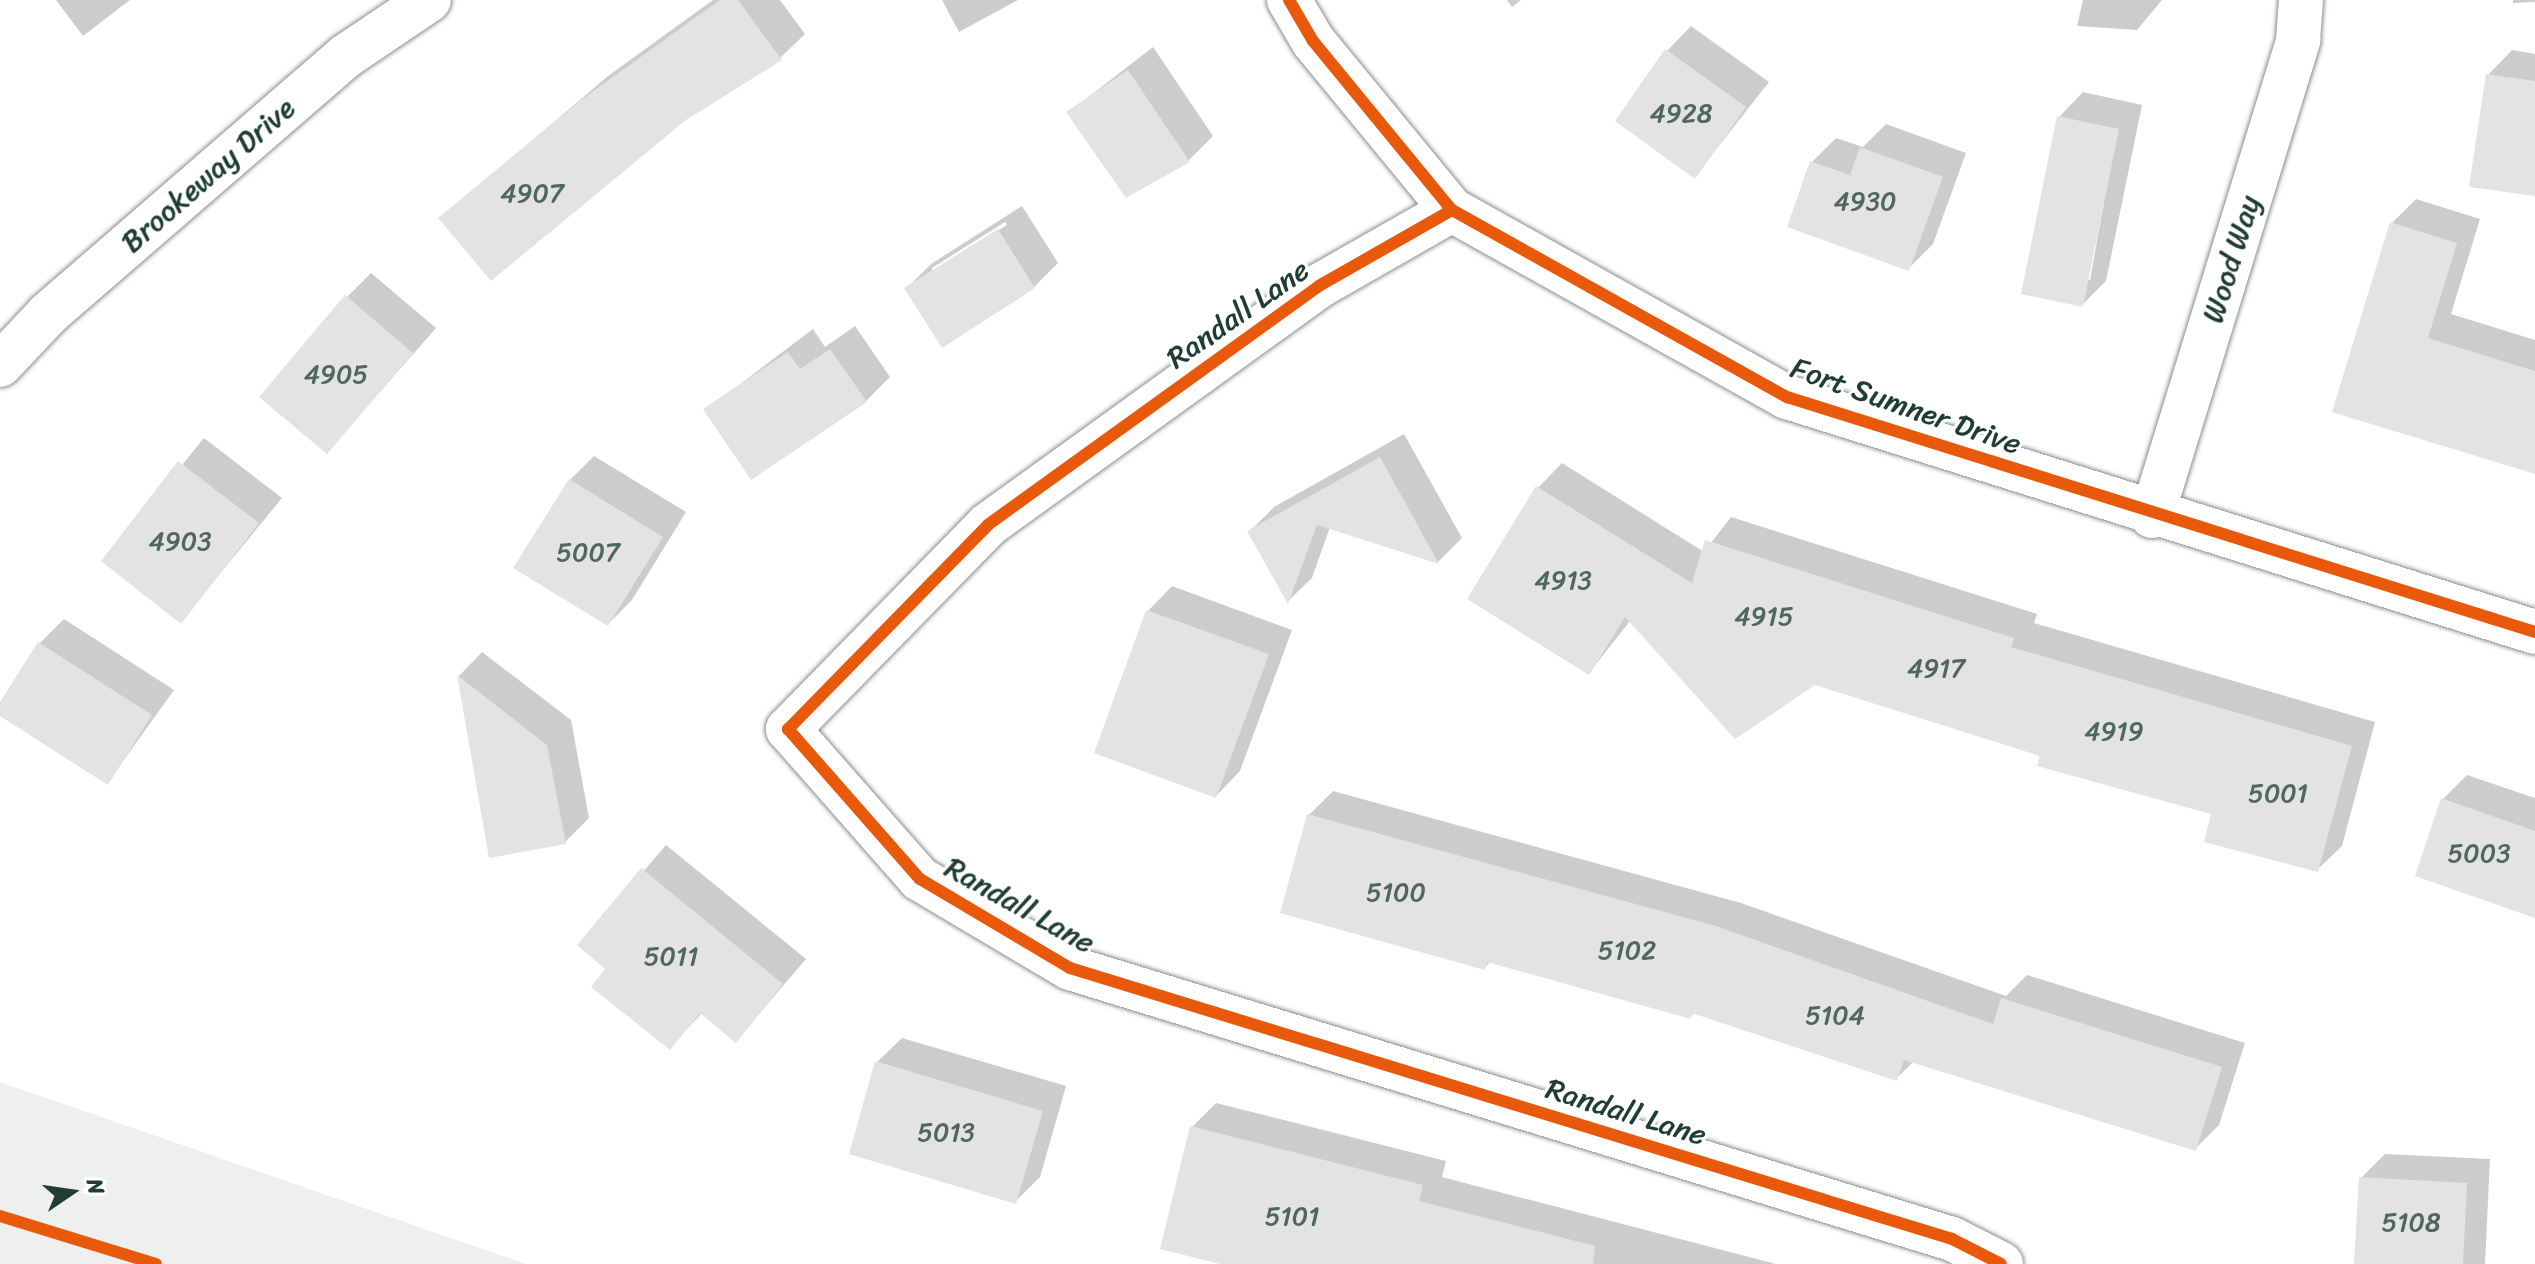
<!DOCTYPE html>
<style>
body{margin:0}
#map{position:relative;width:2535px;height:1264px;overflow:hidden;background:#fff;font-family:Sriracha,sans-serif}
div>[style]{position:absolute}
.built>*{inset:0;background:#edf0ef}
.shadow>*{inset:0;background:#0003}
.building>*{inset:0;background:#e2e3e2}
.roads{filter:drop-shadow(0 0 2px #898f8d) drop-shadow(0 0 2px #898f8d)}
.minor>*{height:44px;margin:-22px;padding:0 22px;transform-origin:22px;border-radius:22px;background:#fff}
.cycleway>*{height:12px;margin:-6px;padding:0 6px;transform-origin:6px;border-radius:6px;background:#e8590c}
span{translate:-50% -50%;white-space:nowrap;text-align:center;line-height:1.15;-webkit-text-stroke:6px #fff;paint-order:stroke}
.number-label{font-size:26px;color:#506660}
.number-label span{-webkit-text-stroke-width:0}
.street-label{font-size:30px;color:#1f3d34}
.north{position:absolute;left:32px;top:1152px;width:80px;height:80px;-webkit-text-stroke:6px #fff;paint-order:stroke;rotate:77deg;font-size:22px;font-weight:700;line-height:32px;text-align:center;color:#1f3d34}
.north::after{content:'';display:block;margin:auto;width:28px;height:36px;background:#1f3d34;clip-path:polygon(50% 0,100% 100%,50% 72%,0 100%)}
</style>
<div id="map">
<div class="built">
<div style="clip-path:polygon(0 1082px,526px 1264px,0 1264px)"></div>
</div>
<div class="shadow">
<div style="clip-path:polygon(56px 0,130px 0,83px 36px)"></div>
<div style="clip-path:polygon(713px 0,780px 0,805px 34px,780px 58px,441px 218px,608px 76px)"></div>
<div style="clip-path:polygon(942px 0,1018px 0,959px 32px)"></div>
<div style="clip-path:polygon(1507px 0,1521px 0,1512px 7px)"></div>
<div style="clip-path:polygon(2083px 0,2162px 0,2137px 30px,2077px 26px)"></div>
<div style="clip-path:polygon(2513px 0,2535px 0,2535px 2px,2513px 3px)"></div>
<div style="clip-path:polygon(1691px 26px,1769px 82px,1695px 176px,1667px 51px)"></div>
<div style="clip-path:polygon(1153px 47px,1213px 136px,1189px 160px,1126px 195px,1069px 112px)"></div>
<div style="clip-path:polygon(2512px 50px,2535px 54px,2535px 194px,2488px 75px)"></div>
<div style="clip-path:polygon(evenodd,2083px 92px,2142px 105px,2106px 281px,2082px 305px,2059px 117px,2083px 92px,2119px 118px,2090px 280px,2086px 280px,2119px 118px)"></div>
<div style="clip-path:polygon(1886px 124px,1966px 153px,1933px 244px,1909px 268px,1812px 162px,1836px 138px,1863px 147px)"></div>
<div style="clip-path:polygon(2416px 199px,2480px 219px,2451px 314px,2535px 340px,2535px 472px,2334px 410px,2392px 223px)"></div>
<div style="clip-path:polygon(evenodd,1022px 206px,1058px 263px,1034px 287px,907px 288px,931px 264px,1022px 206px,1005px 222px,1007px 225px,932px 273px,932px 268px,1005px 222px)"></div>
<div style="clip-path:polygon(371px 273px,436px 328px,327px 452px,347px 297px)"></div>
<div style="clip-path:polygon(855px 326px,890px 377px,866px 401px,706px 410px,813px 329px,825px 347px)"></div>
<div style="clip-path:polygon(1404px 434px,1462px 538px,1438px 562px,1330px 527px,1312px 578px,1288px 601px,1250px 531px,1274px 507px)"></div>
<div style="clip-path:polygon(204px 438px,282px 498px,181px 621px,104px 561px)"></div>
<div style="clip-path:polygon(594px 456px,686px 512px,632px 600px,608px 624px,570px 480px)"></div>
<div style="clip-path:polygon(1562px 463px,1704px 552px,1731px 517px,2037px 614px,2034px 623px,2375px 722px,2342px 846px,2317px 870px,2214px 813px,1630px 621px,1589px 673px,1538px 488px)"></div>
<div style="clip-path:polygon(1172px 586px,1292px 630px,1240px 771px,1216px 796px,1097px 752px,1148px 611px)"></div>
<div style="clip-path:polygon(64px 619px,174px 690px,108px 782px,0 714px,39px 644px)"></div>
<div style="clip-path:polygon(482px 652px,571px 720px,589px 818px,565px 842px,491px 855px,459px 676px)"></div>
<div style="clip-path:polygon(2467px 775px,2535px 798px,2535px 916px,2443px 799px)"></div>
<div style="clip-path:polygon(1333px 791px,1741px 903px,2006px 996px,2027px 975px,2245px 1043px,2219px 1125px,2195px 1149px,1914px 1061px,1896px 1079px,1695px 1012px,1690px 1017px,1491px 961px,1484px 968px,1309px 815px)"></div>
<div style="clip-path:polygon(666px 845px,806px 959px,736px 1041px,702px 1013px,670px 1047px,608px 968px,580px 945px)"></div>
<div style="clip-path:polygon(902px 1038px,1066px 1086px,1040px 1177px,1016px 1201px,877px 1062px)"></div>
<div style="clip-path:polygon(1216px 1103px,1446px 1161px,1442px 1177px,1776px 1264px,1228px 1264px,1192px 1127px)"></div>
<div style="clip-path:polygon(2385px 1154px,2490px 1159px,2485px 1264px,2356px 1264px,2361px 1178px)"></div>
</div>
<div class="building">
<div style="clip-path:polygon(720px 0,738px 0,782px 60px,686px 120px,491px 281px,438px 218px,581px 100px)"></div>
<div style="clip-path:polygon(1665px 49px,1746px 107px,1695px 179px,1615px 121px)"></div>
<div style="clip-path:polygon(1128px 70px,1190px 162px,1126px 198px,1066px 112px)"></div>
<div style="clip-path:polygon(2486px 74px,2535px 81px,2535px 196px,2469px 187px)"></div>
<div style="clip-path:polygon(2057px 116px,2119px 129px,2083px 307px,2021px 294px)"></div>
<div style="clip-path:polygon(1860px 147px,1943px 177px,1909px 271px,1787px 227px,1810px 161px,1850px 175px)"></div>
<div style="clip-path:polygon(2390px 222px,2457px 243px,2428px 338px,2535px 371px,2535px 474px,2332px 412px)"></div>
<div style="clip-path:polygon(998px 229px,1035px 288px,942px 348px,904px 288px)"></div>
<div style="clip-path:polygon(345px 295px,413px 353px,327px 454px,259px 397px)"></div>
<div style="clip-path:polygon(830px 349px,867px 402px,751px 480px,703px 409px,788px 352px,800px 369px)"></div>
<div style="clip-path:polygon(1380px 457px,1439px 564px,1317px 525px,1288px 604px,1247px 531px)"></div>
<div style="clip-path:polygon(178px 461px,259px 523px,181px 624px,101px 561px)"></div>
<div style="clip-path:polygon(569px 479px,663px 537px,608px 626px,513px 568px)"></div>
<div style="clip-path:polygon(1536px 486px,1692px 583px,1705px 540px,2014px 638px,2011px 647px,2352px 746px,2318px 872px,2204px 842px,2211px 814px,2037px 766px,2040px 756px,1815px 685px,1735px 739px,1625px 617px,1589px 675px,1467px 599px)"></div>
<div style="clip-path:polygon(1146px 610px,1269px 654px,1216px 798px,1094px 753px)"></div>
<div style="clip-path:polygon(38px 642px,152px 715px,108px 785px,0 716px,0 702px)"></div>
<div style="clip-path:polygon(457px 675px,547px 745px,566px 844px,489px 858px)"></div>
<div style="clip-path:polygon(2441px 798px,2535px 831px,2535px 918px,2415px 876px)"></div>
<div style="clip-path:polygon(1307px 814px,1716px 926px,1993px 1024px,2001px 998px,2222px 1067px,2196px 1151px,1904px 1060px,1897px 1081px,1692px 1013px,1691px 1019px,1487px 962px,1485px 970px,1280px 913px)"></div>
<div style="clip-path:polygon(641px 868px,783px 984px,736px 1043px,700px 1013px,670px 1050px,591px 987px,605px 969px,577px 945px)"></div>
<div style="clip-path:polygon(875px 1061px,1043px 1111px,1016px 1204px,849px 1154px)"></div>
<div style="clip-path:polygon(1190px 1126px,1423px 1185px,1419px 1201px,1595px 1246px,1593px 1264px,1220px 1264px,1160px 1249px)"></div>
<div style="clip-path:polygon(2359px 1177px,2467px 1183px,2463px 1264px,2354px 1264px)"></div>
</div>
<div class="roads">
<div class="minor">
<div style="left:1289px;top:0;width:48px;rotate:59.7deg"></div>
<div style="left:1313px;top:41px;width:219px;rotate:50.6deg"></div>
<div style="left:1452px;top:210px;width:384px;rotate:29.2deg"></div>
<div style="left:1787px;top:397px;width:784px;rotate:17.44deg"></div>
<div style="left:1452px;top:210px;width:153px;rotate:150.3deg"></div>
<div style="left:1319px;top:286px;width:408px;rotate:144.2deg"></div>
<div style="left:988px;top:525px;width:286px;rotate:134.4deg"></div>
<div style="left:788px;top:729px;width:200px;rotate:48.7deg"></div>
<div style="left:920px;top:879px;width:174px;rotate:30.7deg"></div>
<div style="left:1070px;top:968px;width:923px;rotate:17.08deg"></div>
<div style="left:1952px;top:1239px;width:55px;rotate:27deg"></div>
<div style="left:0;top:365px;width:70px;rotate:-46.7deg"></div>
<div style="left:48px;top:314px;width:394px;rotate:-40.9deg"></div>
<div style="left:346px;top:56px;width:100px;rotate:-34deg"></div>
<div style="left:2152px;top:516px;width:498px;rotate:-72.9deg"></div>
<div style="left:2298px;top:40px;width:40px;rotate:-85.7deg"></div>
</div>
</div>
<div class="cycleway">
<div style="left:1289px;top:0;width:48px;rotate:59.7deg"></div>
<div style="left:1313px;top:41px;width:219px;rotate:50.6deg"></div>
<div style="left:1452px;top:210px;width:384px;rotate:29.2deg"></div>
<div style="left:1787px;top:397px;width:784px;rotate:17.44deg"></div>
<div style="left:1452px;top:210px;width:153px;rotate:150.3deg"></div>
<div style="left:1319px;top:286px;width:408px;rotate:144.2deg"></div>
<div style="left:988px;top:525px;width:286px;rotate:134.4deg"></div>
<div style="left:788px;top:729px;width:200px;rotate:48.7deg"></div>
<div style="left:920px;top:879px;width:174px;rotate:30.7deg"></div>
<div style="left:1070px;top:968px;width:923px;rotate:17.08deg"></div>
<div style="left:1952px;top:1239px;width:55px;rotate:27deg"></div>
<div style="left:0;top:1216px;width:163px;rotate:17.1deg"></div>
</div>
<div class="number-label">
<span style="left:1681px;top:114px">4928</span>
<span style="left:532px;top:194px">4907</span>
<span style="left:1865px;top:202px">4930</span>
<span style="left:336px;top:375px">4905</span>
<span style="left:180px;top:542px">4903</span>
<span style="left:588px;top:553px">5007</span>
<span style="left:1563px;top:581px">4913</span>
<span style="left:1764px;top:617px">4915</span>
<span style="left:1936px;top:669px">4917</span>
<span style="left:2114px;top:732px">4919</span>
<span style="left:2278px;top:794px">5001</span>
<span style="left:2479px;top:854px">5003</span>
<span style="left:1396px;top:893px">5100</span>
<span style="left:1627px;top:951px">5102</span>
<span style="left:671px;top:957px">5011</span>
<span style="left:1835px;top:1016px">5104</span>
<span style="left:946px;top:1133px">5013</span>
<span style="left:1292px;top:1217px">5101</span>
<span style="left:2411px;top:1223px">5108</span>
</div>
<div class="street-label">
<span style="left:208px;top:175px;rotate:-41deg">Brookeway Drive</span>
<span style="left:2231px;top:259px;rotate:-73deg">Wood Way</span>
<span style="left:1238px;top:314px;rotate:-35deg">Randall Lane</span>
<span style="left:1906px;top:406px;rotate:19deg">Fort Sumner Drive</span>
<span style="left:1020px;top:905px;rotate:29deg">Randall Lane</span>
<span style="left:1626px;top:1112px;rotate:17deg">Randall Lane</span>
</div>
<div class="north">N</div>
</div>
